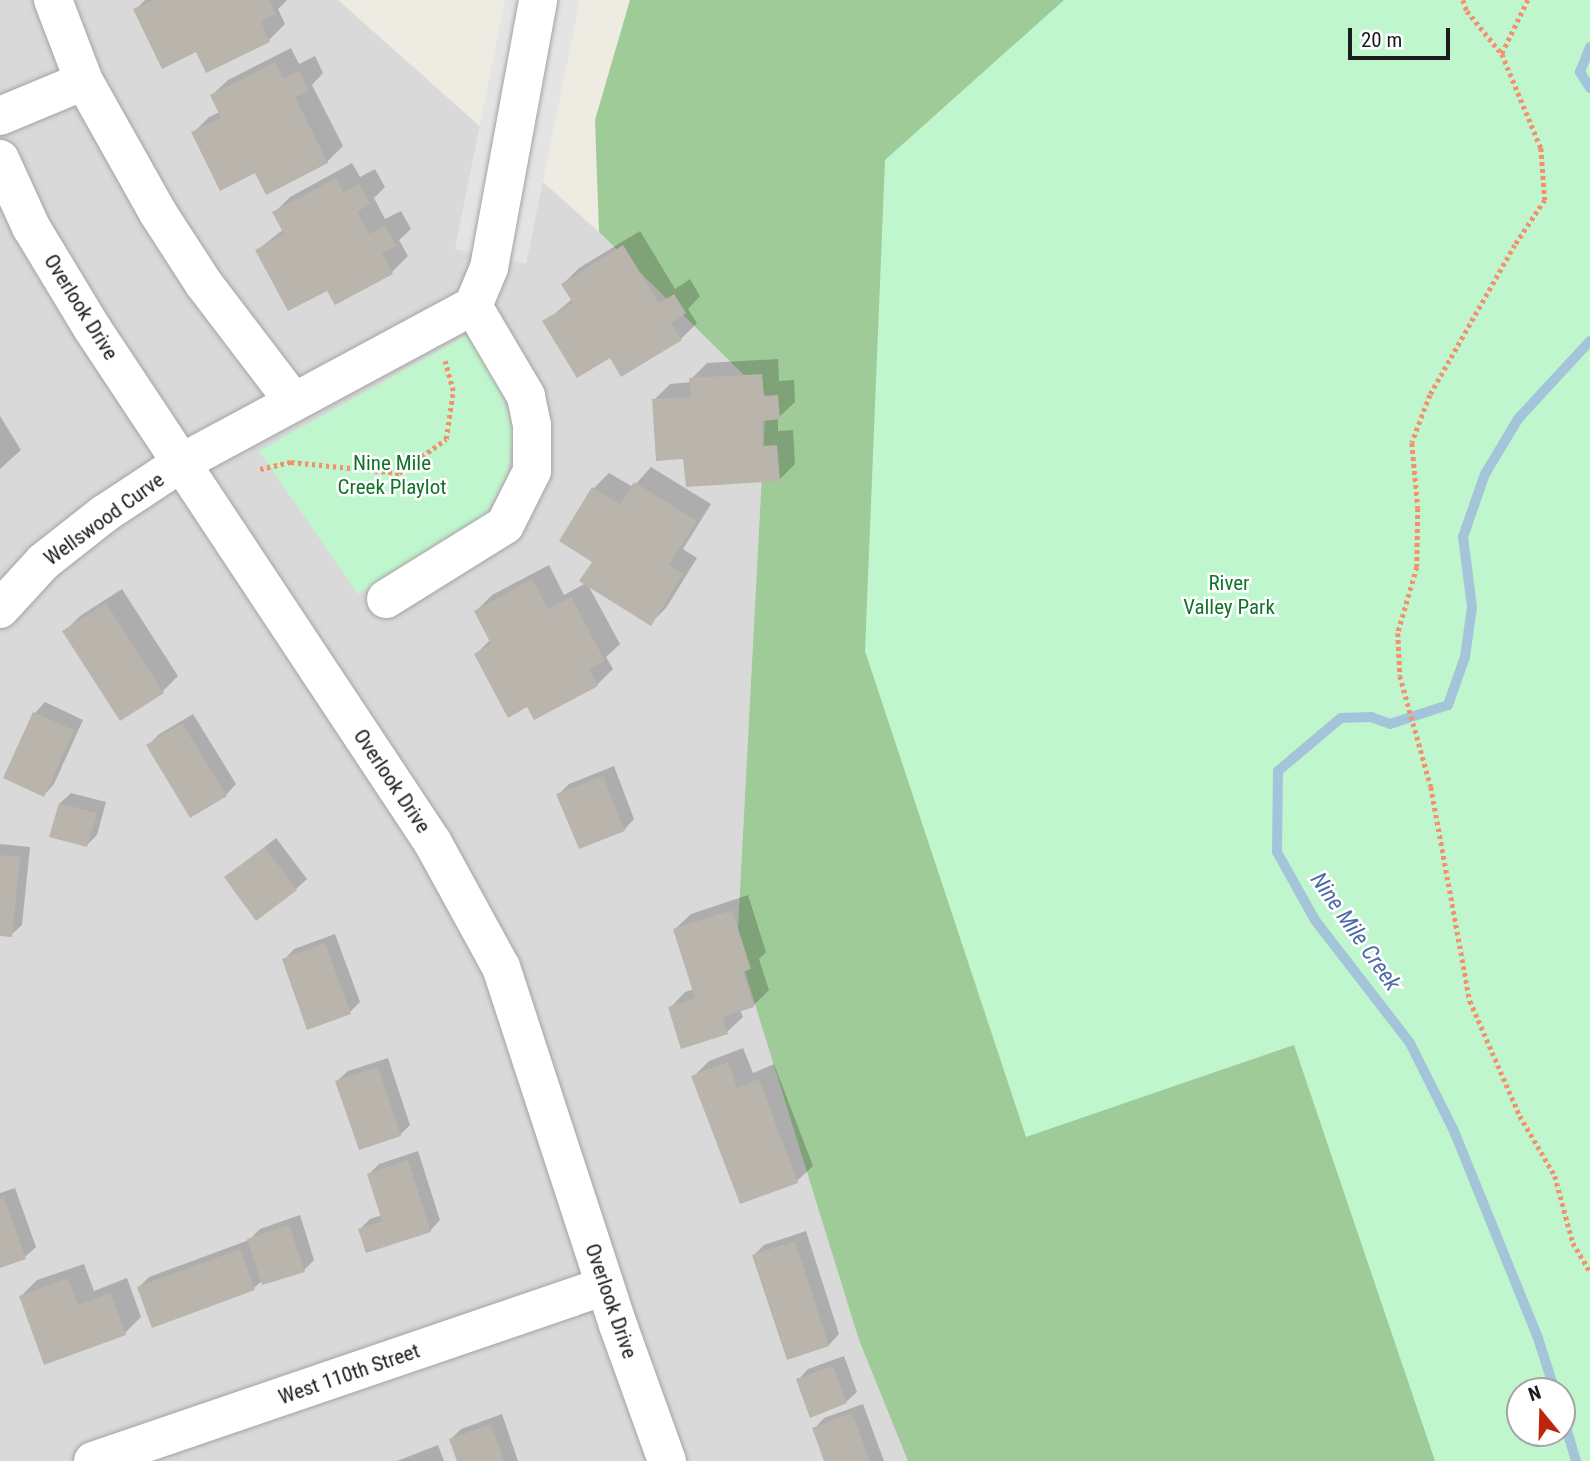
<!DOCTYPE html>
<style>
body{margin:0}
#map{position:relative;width:1590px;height:1461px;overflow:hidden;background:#edebe2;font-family:"Roboto Condensed",sans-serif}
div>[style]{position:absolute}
.residential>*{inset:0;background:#dad9d9}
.forest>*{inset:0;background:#9fcb98}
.park>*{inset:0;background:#c0f6cd}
.parking>*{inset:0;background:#e4e4e4}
.shadow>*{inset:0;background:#0003}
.stream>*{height:10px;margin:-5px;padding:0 5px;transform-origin:5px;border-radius:5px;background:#a4c5d9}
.building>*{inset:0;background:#b9b4ac}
.path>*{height:4.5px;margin-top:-2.25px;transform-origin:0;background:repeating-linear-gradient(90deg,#f3906d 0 3.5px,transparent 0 7px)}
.roads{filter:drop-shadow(0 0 2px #a3a3a3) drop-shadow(0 0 2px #a3a3a3)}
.minor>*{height:38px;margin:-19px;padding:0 19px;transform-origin:19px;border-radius:19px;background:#fff}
span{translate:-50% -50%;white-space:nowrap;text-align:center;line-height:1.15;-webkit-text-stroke:5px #fff;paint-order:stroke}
.street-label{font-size:21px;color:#1c1c1c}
.park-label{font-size:21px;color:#107428}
.water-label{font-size:23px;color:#4d6ca7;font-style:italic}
.north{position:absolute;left:1506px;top:1377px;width:70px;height:70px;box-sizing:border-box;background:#fff;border:2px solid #a4a4a4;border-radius:50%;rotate:341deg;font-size:19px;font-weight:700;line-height:28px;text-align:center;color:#1c1c1c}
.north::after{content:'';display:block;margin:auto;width:24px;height:32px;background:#bf2609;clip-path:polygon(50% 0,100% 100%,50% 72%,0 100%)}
.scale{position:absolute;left:1348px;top:28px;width:102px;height:32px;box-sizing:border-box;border:4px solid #1c1c1c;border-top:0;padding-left:9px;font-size:21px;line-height:24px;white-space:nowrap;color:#1c1c1c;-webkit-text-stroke:5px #fff;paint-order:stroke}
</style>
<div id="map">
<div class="residential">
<div style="clip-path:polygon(0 0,338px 0,599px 232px,766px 397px,737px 946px,932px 1461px,0 1461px)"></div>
</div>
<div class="forest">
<div style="clip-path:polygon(evenodd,630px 0,1590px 0,1590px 1461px,908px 1461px,859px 1340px,737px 946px,766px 397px,599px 232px,595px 120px,630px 0,1520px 1391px,1562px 1391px,1562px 1433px,1520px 1433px,1520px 1391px)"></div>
</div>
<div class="park">
<div style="clip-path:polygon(evenodd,1064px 0,1590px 0,1590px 1461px,1435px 1461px,1294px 1045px,1026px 1137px,865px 651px,885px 160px,1064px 0,1520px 1391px,1562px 1391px,1562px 1433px,1520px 1433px,1520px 1391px)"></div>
<div style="clip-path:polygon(470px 333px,492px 371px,515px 430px,506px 476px,482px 522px,358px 594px,259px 451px)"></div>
</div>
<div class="parking">
<div style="clip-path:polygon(505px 0,580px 0,526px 264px,455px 249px)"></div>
</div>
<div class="shadow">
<div style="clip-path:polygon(145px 0,287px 0,278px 9px,285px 24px,269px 40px,197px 49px,135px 10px)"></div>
<div style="clip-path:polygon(291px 48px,299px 64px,315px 56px,323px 73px,312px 85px,343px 146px,327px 162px,256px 171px,193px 133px,209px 117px,220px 112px,212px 95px,228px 80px)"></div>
<div style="clip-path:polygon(352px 163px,360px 177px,375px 169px,385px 187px,374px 198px,385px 219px,401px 211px,411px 229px,399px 240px,408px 256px,392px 272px,336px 303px,328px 288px,257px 250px,284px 229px,274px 213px,290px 197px)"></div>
<div style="clip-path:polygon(640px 231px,675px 289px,690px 279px,700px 296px,688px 309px,697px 323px,681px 339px,611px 356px,545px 322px,572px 299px,563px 284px,579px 268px)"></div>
<div style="clip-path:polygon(778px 359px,779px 381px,794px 380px,795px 402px,778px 418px,778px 431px,793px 430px,795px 464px,779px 480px,685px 457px,654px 400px,670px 384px,691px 382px,691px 379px,707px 363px)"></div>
<div style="clip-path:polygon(0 416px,21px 450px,0 469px)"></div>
<div style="clip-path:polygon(651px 467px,711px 504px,683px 549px,697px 558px,666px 608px,650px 624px,588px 585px,620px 644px,606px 657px,613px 669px,597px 685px,528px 705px,476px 654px,491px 639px,476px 611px,492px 595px,549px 565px,564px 595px,586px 583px,594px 561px,593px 489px,609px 473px,633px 487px)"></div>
<div style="clip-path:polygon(122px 589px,178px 676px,162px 692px,64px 632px,80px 616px)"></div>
<div style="clip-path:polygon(45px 702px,83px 720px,54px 784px,44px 795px,5px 777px,35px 713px)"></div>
<div style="clip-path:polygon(193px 714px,236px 784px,226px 795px,148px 746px,158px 735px)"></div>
<div style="clip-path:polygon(614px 766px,634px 819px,624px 830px,559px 794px,569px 784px)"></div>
<div style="clip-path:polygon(71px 793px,106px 802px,97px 835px,87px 845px,60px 803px)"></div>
<div style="clip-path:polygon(276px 838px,307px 879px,296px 889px,226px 877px)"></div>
<div style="clip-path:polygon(0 844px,30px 847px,22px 925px,11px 935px,0 934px)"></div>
<div style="clip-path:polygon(748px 895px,766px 952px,759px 959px,769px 990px,753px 1006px,740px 1010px,743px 1017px,727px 1032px,670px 1008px,685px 992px,694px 989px,675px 929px,691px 914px)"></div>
<div style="clip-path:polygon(335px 934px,360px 1002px,350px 1012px,284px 960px,294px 949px)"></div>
<div style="clip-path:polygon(743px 1048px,753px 1073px,774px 1064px,813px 1166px,797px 1181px,693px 1077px,709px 1061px)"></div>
<div style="clip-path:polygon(388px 1058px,410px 1125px,400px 1135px,337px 1081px,348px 1071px)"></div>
<div style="clip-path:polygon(418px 1151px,440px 1220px,430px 1231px,360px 1229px,370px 1219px,382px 1215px,369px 1174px,379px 1164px)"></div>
<div style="clip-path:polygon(15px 1188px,36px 1247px,25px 1257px,0 1266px,0 1193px)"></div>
<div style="clip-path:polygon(300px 1215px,314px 1260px,304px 1270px,263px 1280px,254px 1288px,139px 1287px,149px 1277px,249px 1240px,260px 1229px)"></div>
<div style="clip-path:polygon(806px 1231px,839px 1334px,829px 1345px,754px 1255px,764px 1245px)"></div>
<div style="clip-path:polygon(84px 1264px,94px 1291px,127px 1278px,141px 1317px,125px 1333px,45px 1363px,21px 1296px,37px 1280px)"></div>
<div style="clip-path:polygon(844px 1356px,857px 1392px,846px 1402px,798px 1380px,808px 1369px)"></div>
<div style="clip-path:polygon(863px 1404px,884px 1461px,826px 1461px,814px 1429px,824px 1418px)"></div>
<div style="clip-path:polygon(502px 1414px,518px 1461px,459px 1461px,451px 1439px,461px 1429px)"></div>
<div style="clip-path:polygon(438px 1445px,444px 1461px,397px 1461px)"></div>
</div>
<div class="stream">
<div style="left:1590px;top:47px;width:27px;rotate:112deg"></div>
<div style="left:1580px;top:72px;width:19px;rotate:58deg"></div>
<div style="left:1555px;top:1391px;width:56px;rotate:-107.8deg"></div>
<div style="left:1538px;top:1338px;width:223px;rotate:-112.1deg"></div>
<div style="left:1454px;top:1131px;width:98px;rotate:-116.6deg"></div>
<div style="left:1410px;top:1043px;width:155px;rotate:-127.7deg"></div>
<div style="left:1315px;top:920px;width:78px;rotate:-119.2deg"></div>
<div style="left:1277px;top:852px;width:81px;rotate:-89.3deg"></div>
<div style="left:1278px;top:771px;width:82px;rotate:-40.1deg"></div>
<div style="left:1341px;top:718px;width:30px;rotate:-2deg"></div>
<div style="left:1371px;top:717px;width:20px;rotate:20deg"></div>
<div style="left:1390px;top:724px;width:61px;rotate:-18.1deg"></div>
<div style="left:1448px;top:705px;width:51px;rotate:-70.5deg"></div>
<div style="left:1465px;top:657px;width:50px;rotate:-82deg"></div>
<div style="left:1472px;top:607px;width:71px;rotate:-97.3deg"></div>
<div style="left:1463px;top:537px;width:67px;rotate:-70.8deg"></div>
<div style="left:1485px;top:474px;width:64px;rotate:-59deg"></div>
<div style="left:1518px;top:419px;width:106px;rotate:-47.3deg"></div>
<div style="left:1562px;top:1414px;width:49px;rotate:73.4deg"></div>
</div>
<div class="building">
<div style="clip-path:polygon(153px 0,269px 0,276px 14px,261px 21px,270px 42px,206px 73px,196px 52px,162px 69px,133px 9px)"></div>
<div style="clip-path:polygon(275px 62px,283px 79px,299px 71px,309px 91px,295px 97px,328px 163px,266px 195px,255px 173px,220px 191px,191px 132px,221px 118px,210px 95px)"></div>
<div style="clip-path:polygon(336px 178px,343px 192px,359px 184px,370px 204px,357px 212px,369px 234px,385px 225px,396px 246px,382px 253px,393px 274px,335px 305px,327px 291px,288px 311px,255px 250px,284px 234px,272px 212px)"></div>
<div style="clip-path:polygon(623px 245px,659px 303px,674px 294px,686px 313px,671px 323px,682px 340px,621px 377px,610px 358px,577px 378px,542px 321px,573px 303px,561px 284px)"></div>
<div style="clip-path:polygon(762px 374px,764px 396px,778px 395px,780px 419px,762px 421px,763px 446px,777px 445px,780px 481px,686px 487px,683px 459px,656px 461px,652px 399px,691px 397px,689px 378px)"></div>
<div style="clip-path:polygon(634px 482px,697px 521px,669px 565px,683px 574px,651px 626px,579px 581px,592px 562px,559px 541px,592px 487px,620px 504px)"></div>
<div style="clip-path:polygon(532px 579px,548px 609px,571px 597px,605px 661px,589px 669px,598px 686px,534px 720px,527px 707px,508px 718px,474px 654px,491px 644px,474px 611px)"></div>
<div style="clip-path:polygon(106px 603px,164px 693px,120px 721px,62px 631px)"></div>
<div style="clip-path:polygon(33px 712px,74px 730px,44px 797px,3px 778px)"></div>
<div style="clip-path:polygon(182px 723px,227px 796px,190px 818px,146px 745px)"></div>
<div style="clip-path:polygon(603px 776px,625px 831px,579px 849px,556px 794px)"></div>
<div style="clip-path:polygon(59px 803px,97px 813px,87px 847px,49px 837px)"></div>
<div style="clip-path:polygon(265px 847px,297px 890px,256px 921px,224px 877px)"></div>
<div style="clip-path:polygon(0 855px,20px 857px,12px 937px,0 936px)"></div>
<div style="clip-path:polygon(732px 910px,751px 969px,743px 972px,754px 1007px,723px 1017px,728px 1034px,681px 1049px,668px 1007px,695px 998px,673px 929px)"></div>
<div style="clip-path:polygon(325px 943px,351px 1014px,307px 1030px,282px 959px)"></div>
<div style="clip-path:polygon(728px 1062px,737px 1088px,759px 1079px,798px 1183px,740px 1204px,691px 1076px)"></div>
<div style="clip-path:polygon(378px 1067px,401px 1136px,359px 1150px,335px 1081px)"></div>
<div style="clip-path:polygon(408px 1160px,431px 1232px,366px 1253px,358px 1229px,382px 1221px,367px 1174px)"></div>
<div style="clip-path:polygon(4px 1197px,26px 1259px,0 1268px,0 1199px)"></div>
<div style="clip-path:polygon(289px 1225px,305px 1272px,262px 1285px,247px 1239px)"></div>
<div style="clip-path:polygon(795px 1241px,829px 1346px,787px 1360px,752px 1255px)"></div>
<div style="clip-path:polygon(240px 1249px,255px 1290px,152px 1328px,137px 1287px)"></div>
<div style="clip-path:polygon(68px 1278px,78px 1305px,111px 1293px,126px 1335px,44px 1365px,19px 1296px)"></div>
<div style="clip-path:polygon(833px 1366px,847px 1403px,810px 1418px,796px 1379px)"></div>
<div style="clip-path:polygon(852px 1413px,870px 1461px,824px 1461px,812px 1428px)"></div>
<div style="clip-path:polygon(491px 1424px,504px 1461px,457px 1461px,449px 1439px)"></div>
</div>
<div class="path">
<div style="left:1463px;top:0;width:12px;rotate:70deg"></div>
<div style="left:1467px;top:11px;width:55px;rotate:50.9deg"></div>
<div style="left:1528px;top:0;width:60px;rotate:115.7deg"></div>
<div style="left:1502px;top:54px;width:102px;rotate:67.5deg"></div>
<div style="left:1541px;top:148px;width:52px;rotate:85.6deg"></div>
<div style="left:1545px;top:200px;width:54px;rotate:123.7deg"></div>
<div style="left:1515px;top:245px;width:172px;rotate:119.5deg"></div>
<div style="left:1430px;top:395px;width:51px;rotate:110.6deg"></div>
<div style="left:1412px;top:443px;width:65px;rotate:84.7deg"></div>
<div style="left:1418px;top:508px;width:59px;rotate:91deg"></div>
<div style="left:1417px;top:567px;width:69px;rotate:106.1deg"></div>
<div style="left:1398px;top:633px;width:43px;rotate:87.3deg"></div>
<div style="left:1400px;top:676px;width:115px;rotate:74.4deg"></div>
<div style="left:1431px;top:787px;width:218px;rotate:79.7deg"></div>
<div style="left:1470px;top:1001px;width:125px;rotate:66.5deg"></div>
<div style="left:1520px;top:1116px;width:69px;rotate:59.7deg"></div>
<div style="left:1555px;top:1176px;width:69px;rotate:75deg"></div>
<div style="left:1573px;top:1243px;width:33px;rotate:59deg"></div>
<div style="left:260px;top:469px;width:32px;rotate:-13deg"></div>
<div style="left:291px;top:462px;width:109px;rotate:5.8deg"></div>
<div style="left:399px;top:473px;width:58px;rotate:-35.9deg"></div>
<div style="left:446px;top:439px;width:49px;rotate:-81.7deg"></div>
<div style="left:453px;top:391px;width:31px;rotate:-105deg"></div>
</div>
<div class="roads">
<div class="minor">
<div style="left:53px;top:0;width:87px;rotate:69.1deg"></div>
<div style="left:84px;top:81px;width:151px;rotate:60.7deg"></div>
<div style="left:158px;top:213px;width:85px;rotate:57.1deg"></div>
<div style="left:204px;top:284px;width:147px;rotate:52.7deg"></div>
<div style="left:0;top:116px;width:91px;rotate:-22.6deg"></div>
<div style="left:0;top:159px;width:75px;rotate:65.5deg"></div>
<div style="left:31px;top:227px;width:118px;rotate:58.9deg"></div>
<div style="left:92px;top:328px;width:618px;rotate:56.49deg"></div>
<div style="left:433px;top:843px;width:141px;rotate:61.3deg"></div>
<div style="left:501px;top:967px;width:377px;rotate:71.9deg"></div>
<div style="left:618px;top:1325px;width:145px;rotate:70.2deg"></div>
<div style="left:386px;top:599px;width:140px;rotate:-31.9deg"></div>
<div style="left:505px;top:525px;width:60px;rotate:-63.4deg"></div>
<div style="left:532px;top:471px;width:46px;rotate:-90deg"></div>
<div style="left:532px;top:425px;width:30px;rotate:-102deg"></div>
<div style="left:526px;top:396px;width:104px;rotate:-120.5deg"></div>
<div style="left:0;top:609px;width:64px;rotate:-47.5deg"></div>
<div style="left:43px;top:562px;width:78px;rotate:-38.2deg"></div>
<div style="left:104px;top:514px;width:92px;rotate:-33.5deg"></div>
<div style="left:181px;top:463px;width:332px;rotate:-28.3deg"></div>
<div style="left:473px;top:306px;width:41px;rotate:-67.2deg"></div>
<div style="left:489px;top:268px;width:272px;rotate:-79.6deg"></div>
<div style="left:93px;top:1461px;width:541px;rotate:-18.87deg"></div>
</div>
</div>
<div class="street-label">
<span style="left:81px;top:307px;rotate:58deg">Overlook Drive</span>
<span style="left:104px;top:519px;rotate:-36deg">Wellswood Curve</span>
<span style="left:392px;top:781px;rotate:56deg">Overlook Drive</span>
<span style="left:611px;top:1301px;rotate:71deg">Overlook Drive</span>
<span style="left:349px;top:1374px;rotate:-19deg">West 110th Street</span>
</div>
<div class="park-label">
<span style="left:392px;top:475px">Nine Mile<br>Creek Playlot</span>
<span style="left:1229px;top:595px">River<br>Valley Park</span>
</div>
<div class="water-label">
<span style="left:1355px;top:932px;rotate:55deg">Nine Mile Creek</span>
</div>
<div class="north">N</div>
<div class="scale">20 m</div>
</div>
